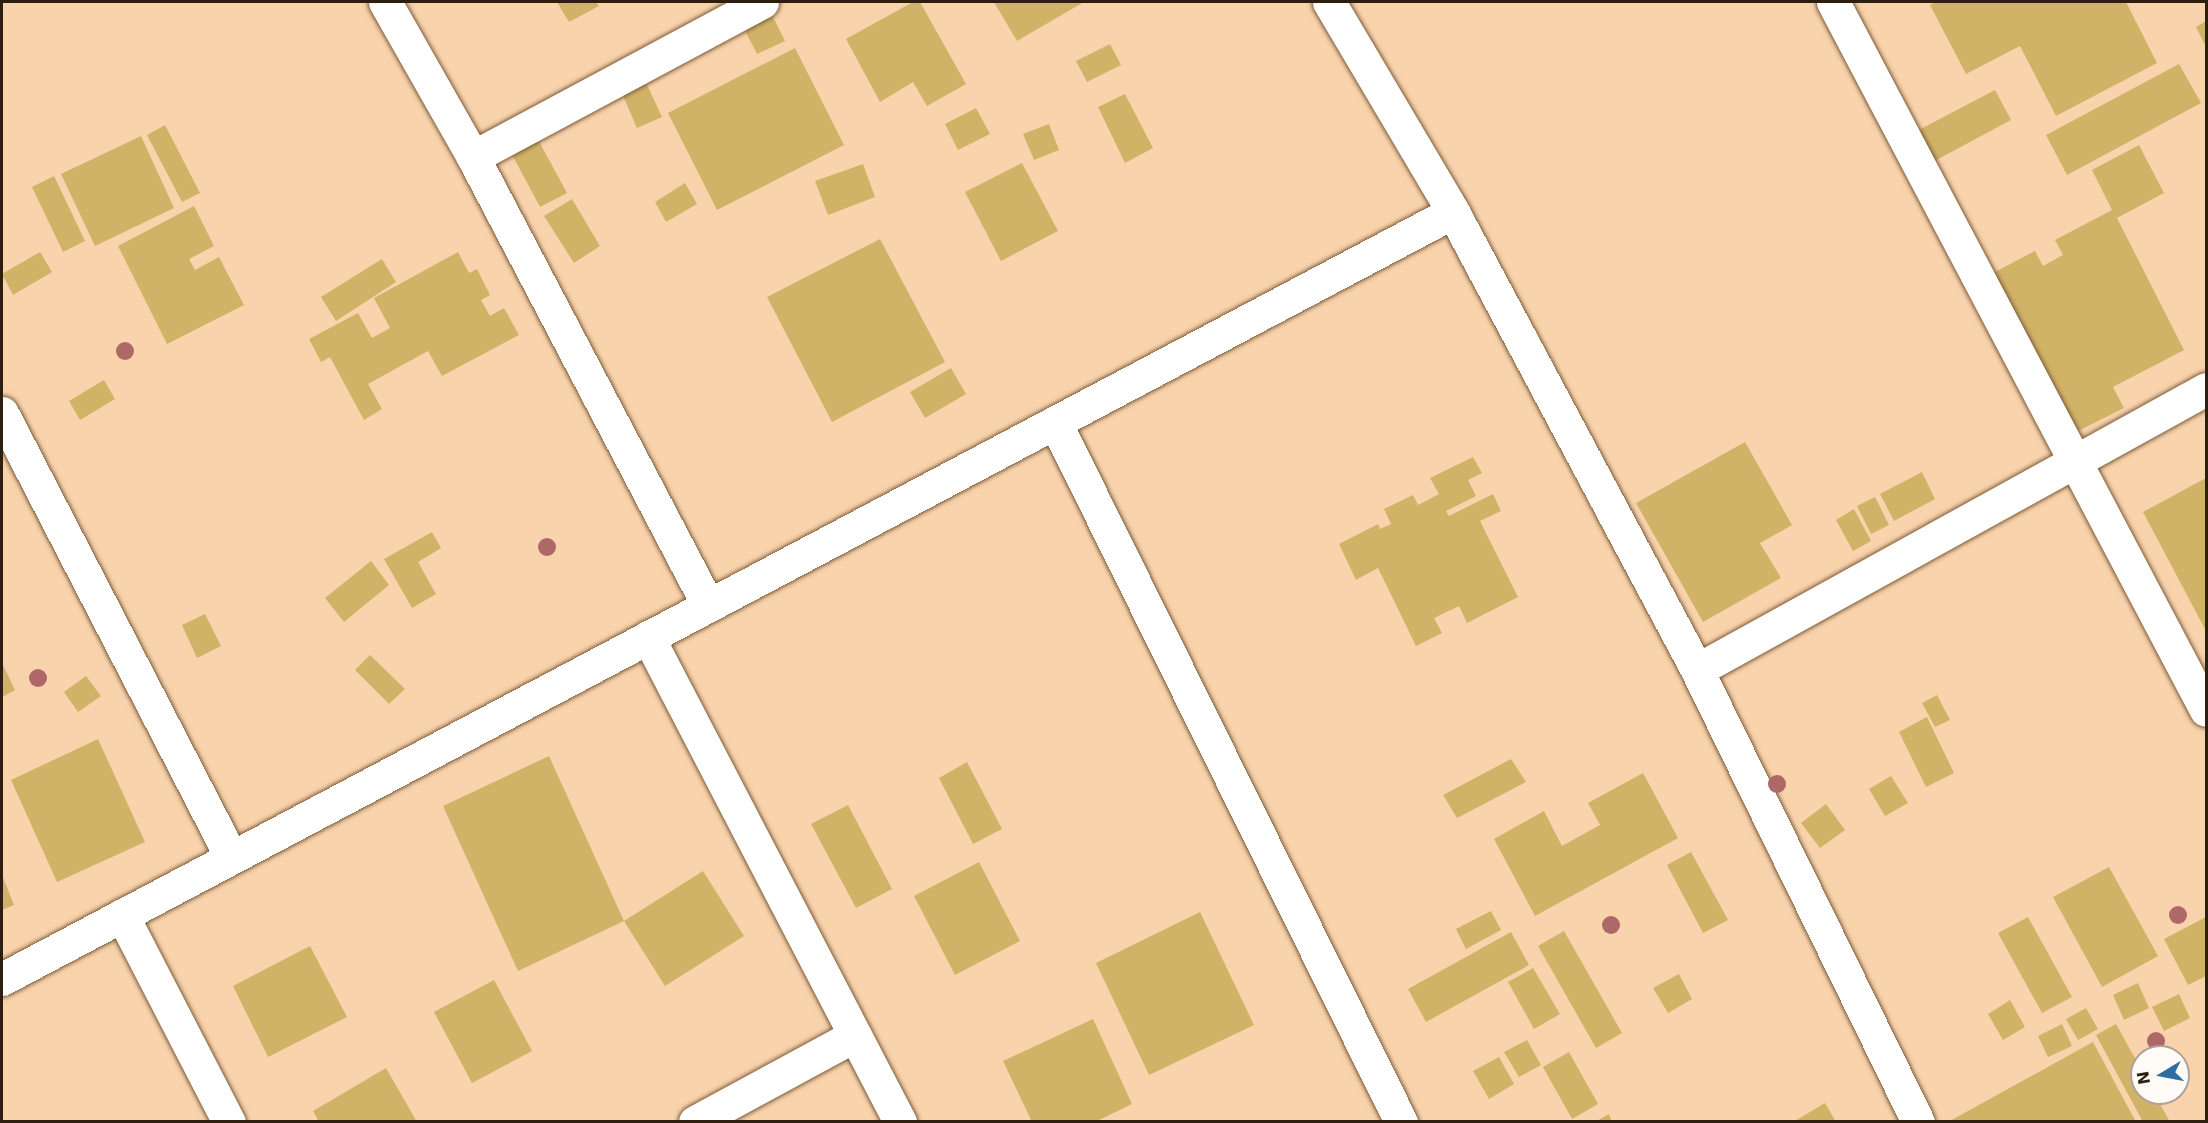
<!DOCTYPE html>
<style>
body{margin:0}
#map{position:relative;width:2208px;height:1123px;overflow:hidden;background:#f9d3ac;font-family:"DejaVu Sans",sans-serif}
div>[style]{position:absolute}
.building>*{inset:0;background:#d1b368}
.roads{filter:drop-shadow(0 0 2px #7c5b38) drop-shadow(0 0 2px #7c5b38)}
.minor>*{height:33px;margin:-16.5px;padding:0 16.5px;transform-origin:16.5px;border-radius:16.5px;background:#fff}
.trees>*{width:18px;height:18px;margin:-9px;border-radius:50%;background:#af6868}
span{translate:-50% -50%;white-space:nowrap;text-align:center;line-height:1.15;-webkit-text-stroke:6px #fffbf7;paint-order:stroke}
.frame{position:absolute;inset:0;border:3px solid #2d1f10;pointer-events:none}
.north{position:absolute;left:2130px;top:1045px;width:60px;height:60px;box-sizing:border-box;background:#fffbf7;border:2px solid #aba39b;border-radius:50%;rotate:260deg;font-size:16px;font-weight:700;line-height:24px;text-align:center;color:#2d1f10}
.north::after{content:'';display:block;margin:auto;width:21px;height:27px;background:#2f6ea5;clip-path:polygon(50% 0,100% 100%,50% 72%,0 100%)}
</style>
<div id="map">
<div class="building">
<div style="clip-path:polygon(557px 2px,596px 2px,599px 6px,569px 22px)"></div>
<div style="clip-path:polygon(913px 2px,920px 2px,966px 84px,927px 106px,913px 82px,880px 102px,846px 39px)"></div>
<div style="clip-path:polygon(994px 2px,1084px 2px,1017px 41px)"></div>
<div style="clip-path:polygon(1936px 2px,2126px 2px,2157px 63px,2056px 116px,2020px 46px,1966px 74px,1930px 5px)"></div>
<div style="clip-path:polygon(770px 11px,785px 41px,757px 54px,742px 25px)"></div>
<div style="clip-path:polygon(2206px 21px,2206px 47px,2196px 27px)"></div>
<div style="clip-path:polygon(1110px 44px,1121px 65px,1087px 82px,1076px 61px)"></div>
<div style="clip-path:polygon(795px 48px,844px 145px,717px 210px,668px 113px)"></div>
<div style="clip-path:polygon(2179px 64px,2201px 103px,2067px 175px,2046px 135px)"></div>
<div style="clip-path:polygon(644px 78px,662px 117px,637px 128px,620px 89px)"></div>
<div style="clip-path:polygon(1995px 90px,2011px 120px,1929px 164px,1913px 133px)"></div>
<div style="clip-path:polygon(1125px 94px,1153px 148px,1125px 163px,1098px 107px)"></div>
<div style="clip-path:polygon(976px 108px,990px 134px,958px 150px,945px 124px)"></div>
<div style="clip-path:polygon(1049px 124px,1059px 150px,1034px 160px,1023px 134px)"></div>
<div style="clip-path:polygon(165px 125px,200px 193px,182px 202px,147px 135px)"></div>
<div style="clip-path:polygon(535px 134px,567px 193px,540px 207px,509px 149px)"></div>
<div style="clip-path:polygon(141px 136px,174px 208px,95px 246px,61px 174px)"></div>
<div style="clip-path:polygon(2139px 145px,2164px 193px,2117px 218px,2184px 350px,2113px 387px,2124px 408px,2076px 432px,1993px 273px,2035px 251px,2043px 266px,2063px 255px,2055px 240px,2112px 210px,2092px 170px)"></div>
<div style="clip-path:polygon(1022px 163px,1058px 231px,1001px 261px,965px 192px)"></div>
<div style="clip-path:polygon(863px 164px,875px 197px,828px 215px,815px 181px)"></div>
<div style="clip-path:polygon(54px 176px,85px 241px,63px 252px,32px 187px)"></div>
<div style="clip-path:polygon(685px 183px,697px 204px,666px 222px,655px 202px)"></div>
<div style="clip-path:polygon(572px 199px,600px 246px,574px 263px,544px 216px)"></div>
<div style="clip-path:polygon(194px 206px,214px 246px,189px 259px,195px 270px,219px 257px,244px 305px,167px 344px,118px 246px)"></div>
<div style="clip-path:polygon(880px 239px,945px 362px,832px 422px,767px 297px)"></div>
<div style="clip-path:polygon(40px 252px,52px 272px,13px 295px,2px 274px)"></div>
<div style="clip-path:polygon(458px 252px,469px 273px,477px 269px,490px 295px,481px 300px,490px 316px,504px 308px,519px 335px,442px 376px,428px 351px,368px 384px,382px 409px,364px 420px,330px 357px,321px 362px,309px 339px,358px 313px,372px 338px,390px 328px,374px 298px)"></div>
<div style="clip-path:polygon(382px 259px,396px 282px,336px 321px,321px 297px)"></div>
<div style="clip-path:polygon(951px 368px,966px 394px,925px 418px,910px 392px)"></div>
<div style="clip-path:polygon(104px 380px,115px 399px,80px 420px,69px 401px)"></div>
<div style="clip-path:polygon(1745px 442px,1792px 525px,1760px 543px,1781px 578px,1703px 622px,1636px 503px)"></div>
<div style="clip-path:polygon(1473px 457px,1482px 473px,1468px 480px,1476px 496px,1446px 511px,1449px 516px,1493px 494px,1501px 511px,1480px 521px,1518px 597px,1467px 623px,1459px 606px,1434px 618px,1442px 633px,1416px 646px,1378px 568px,1356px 580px,1339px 544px,1378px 524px,1380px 529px,1391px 524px,1384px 509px,1413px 495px,1418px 505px,1439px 494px,1430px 478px)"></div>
<div style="clip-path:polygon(1922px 472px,1935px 499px,1894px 521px,1880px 494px)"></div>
<div style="clip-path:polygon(2206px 478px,2206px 631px,2143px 512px)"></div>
<div style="clip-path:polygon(1875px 497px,1889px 525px,1871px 534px,1857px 506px)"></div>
<div style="clip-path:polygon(1854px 509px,1871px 541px,1853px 551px,1836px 520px)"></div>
<div style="clip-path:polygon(432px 532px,441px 548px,418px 562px,436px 594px,412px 608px,384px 559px)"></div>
<div style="clip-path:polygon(371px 561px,389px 585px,344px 622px,325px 598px)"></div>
<div style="clip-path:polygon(205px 614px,221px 646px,197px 658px,182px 625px)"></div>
<div style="clip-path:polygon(370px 655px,405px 689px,389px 704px,355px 670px)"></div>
<div style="clip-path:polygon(2px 663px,15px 690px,2px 697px)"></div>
<div style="clip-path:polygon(86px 676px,101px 696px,78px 712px,64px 692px)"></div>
<div style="clip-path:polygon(1937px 695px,1950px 720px,1935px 727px,1922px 703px)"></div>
<div style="clip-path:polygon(1927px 717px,1954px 773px,1926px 787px,1899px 732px)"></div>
<div style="clip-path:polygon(98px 739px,145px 842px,57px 882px,11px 780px)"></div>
<div style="clip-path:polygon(549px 756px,624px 921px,518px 971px,443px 806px)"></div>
<div style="clip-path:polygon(1511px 759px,1526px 782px,1457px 818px,1443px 795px)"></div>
<div style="clip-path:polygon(967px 762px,1002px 829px,973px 844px,939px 778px)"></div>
<div style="clip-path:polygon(1643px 773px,1678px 838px,1535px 916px,1494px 839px,1544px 811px,1562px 846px,1600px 825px,1588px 803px)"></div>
<div style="clip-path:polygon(1891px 776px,1908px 803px,1885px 816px,1869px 789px)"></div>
<div style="clip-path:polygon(1826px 804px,1845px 830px,1820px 848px,1801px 823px)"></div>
<div style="clip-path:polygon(848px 805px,892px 889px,856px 908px,811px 824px)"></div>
<div style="clip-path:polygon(1691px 852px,1728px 920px,1703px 933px,1667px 865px)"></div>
<div style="clip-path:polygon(979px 862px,1020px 941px,955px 975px,914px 896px)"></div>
<div style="clip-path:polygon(2109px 867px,2158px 956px,2102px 987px,2053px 897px)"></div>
<div style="clip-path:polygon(703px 871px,744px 936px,665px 986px,624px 921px)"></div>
<div style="clip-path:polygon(2px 875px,14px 905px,2px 910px)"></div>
<div style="clip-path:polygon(1491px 911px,1501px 930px,1466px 949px,1456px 929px)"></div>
<div style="clip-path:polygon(1200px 912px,1254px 1025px,1149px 1075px,1096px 963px)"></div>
<div style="clip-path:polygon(2028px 917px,2072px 997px,2042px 1013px,1998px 933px)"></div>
<div style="clip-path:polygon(2206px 917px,2206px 976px,2188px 985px,2164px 939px)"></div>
<div style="clip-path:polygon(1564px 931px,1622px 1033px,1596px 1048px,1538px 946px)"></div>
<div style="clip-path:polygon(1511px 932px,1529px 965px,1426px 1022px,1408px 989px)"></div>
<div style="clip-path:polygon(310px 946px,347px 1017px,268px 1057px,233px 986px)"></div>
<div style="clip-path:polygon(1533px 968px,1560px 1014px,1534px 1029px,1508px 982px)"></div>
<div style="clip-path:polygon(1679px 974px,1692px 999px,1668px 1013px,1653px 988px)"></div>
<div style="clip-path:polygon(494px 980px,532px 1051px,472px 1083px,434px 1012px)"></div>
<div style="clip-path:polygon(2138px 983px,2149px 1008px,2124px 1020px,2113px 995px)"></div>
<div style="clip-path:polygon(2179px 994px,2190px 1018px,2164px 1031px,2152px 1007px)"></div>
<div style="clip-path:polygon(2010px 1000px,2025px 1027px,2003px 1040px,1988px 1014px)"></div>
<div style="clip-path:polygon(2086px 1008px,2098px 1029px,2078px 1040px,2066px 1019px)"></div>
<div style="clip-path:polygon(1093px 1019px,1132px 1104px,1095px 1122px,1032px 1122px,1003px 1061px)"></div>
<div style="clip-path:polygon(2062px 1024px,2072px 1046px,2048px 1057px,2038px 1036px)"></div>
<div style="clip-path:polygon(2116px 1024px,2142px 1071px,2142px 1093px,2154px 1093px,2170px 1122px,2143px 1122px,2096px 1035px)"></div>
<div style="clip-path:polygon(1527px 1040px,1541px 1065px,1519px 1077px,1504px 1052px)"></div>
<div style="clip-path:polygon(2093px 1042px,2136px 1122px,1948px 1122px)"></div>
<div style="clip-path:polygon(1569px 1052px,1598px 1104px,1572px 1119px,1543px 1067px)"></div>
<div style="clip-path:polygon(1499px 1057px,1514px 1084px,1489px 1099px,1473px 1071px)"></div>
<div style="clip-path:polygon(386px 1068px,417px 1122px,319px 1122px,313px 1111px)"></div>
<div style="clip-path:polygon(1825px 1103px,1836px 1122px,1793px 1122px)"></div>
<div style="clip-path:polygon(1609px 1114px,1612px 1122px,1595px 1122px)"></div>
</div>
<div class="roads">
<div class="minor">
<div style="left:385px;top:2px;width:178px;rotate:60.4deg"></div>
<div style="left:473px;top:157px;width:506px;rotate:62.32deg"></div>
<div style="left:1329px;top:2px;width:244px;rotate:59.4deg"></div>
<div style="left:1453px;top:212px;width:519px;rotate:61.95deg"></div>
<div style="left:1697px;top:670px;width:503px;rotate:63.94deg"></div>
<div style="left:1833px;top:2px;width:800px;rotate:62.22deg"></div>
<div style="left:473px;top:157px;width:328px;rotate:-28.2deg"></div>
<div style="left:2px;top:413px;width:500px;rotate:62.7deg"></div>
<div style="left:1055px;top:422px;width:781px;rotate:63.7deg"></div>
<div style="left:648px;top:637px;width:547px;rotate:62.54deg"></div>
<div style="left:1697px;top:670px;width:581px;rotate:-28.9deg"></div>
<div style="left:122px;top:915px;width:233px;rotate:62.7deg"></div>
<div style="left:2px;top:979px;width:1641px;rotate:-27.86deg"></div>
<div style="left:695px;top:1122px;width:182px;rotate:-28.5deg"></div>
</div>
</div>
<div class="trees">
<div style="left:125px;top:351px"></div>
<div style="left:547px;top:547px"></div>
<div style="left:38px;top:678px"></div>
<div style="left:1777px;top:784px"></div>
<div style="left:2178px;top:915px"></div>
<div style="left:1611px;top:925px"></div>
<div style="left:2156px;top:1041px"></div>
</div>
<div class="frame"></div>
<div class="north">N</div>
</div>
